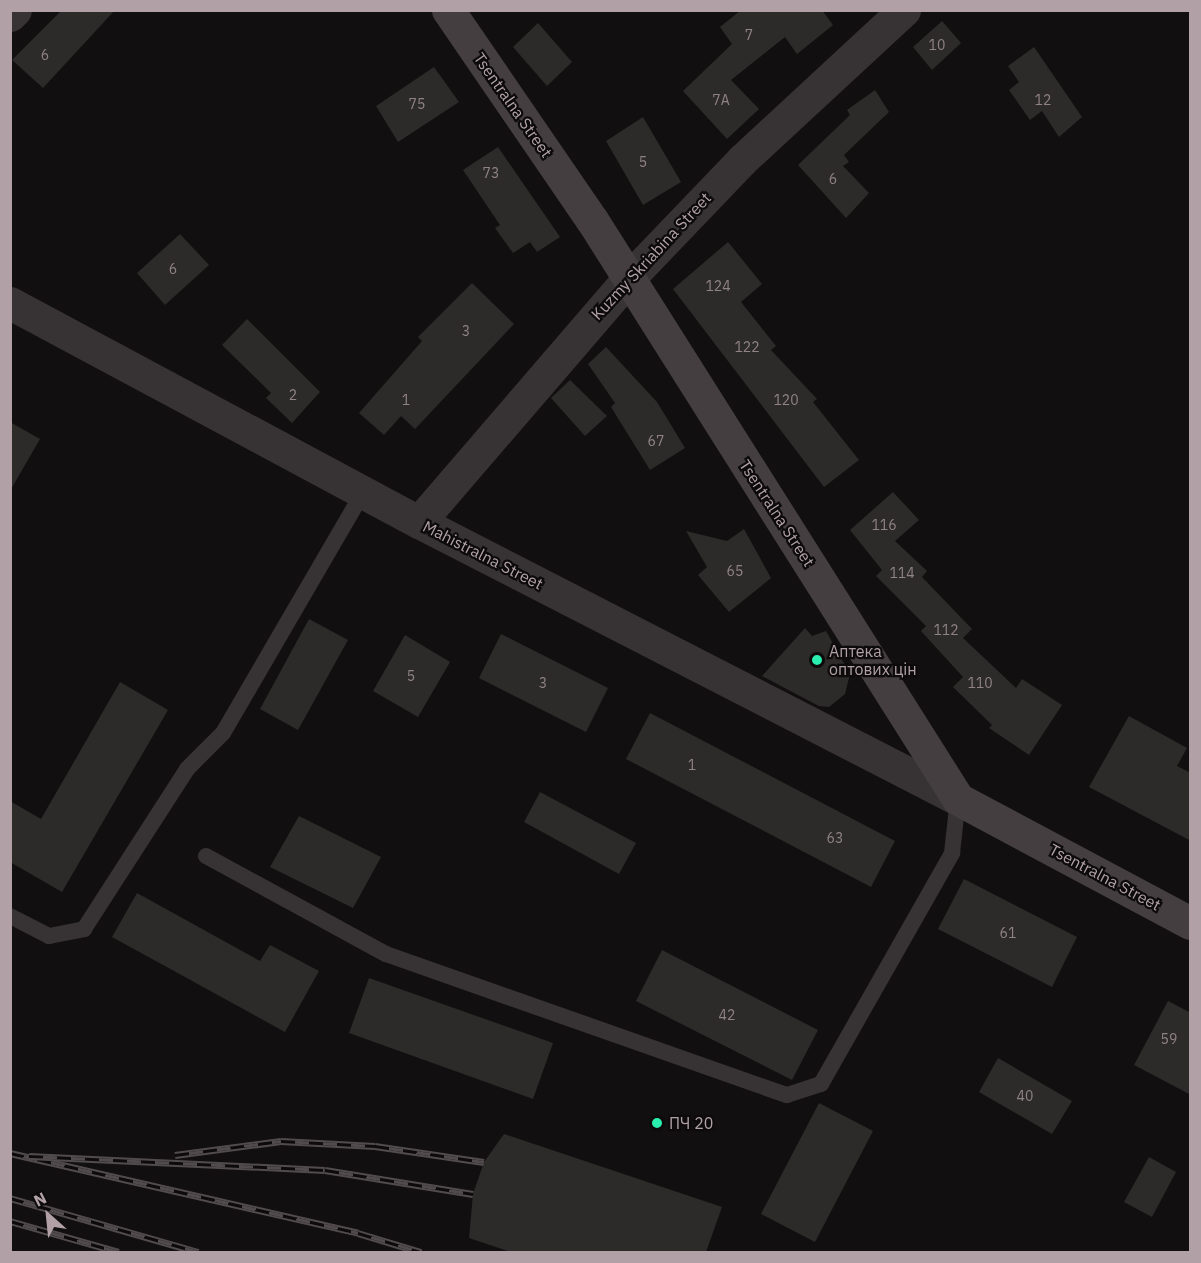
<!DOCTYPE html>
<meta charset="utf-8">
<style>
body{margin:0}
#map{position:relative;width:1201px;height:1263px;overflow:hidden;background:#110f0f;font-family:"IBM Plex Sans",sans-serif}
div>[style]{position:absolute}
.building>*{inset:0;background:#2d2a2a}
.lane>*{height:16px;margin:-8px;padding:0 8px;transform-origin:8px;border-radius:8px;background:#373233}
.street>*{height:33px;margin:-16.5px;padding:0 16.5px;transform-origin:16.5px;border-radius:16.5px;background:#373233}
.secondary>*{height:33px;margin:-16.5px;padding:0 16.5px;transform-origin:16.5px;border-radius:16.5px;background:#453e40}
.rail>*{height:7px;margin-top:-3.5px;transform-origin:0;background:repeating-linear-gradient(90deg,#0c0a0a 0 14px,#524b4d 0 28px);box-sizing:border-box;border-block:2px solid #524b4d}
.dots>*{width:16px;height:16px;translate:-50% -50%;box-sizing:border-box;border:3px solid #0c0a0a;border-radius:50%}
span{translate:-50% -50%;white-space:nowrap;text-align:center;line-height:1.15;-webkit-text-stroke:4.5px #0c0a0a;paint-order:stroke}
.number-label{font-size:14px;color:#908387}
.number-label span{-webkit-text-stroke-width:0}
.street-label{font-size:16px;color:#b1a1a6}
.poi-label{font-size:16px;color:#b1a1a6}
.left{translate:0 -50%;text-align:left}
.frame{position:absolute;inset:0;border:12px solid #b1a1a6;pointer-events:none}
.north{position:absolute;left:18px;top:1185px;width:60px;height:60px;-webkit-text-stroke:4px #0c0a0a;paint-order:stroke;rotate:333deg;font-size:16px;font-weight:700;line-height:24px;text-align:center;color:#b1a1a6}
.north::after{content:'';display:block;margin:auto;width:21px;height:27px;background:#b1a1a6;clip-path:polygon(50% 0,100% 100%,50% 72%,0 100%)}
</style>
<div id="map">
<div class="building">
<div style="clip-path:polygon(62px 10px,115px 10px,43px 88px,12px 60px)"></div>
<div style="clip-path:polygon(741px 10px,822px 10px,833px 25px,797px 54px,785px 37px,731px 80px,759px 109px,727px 139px,683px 91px,732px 44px,720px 27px)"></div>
<div style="clip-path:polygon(942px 21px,961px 43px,932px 70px,913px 47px)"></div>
<div style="clip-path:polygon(538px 23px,572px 62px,547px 86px,513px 47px)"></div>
<div style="clip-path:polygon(1034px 47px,1082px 117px,1059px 137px,1042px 111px,1030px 120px,1009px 90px,1019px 82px,1008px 66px)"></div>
<div style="clip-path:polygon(434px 67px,459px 102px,398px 142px,376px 106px)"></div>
<div style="clip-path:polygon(875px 90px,889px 112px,844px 155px,849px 162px,843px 166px,869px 193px,846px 218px,798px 165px,850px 115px,847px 110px)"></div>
<div style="clip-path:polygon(643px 117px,681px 182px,643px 205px,606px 141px)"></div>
<div style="clip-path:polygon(498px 147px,560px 237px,537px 252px,530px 242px,513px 253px,495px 228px,500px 225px,463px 170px)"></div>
<div style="clip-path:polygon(180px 234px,209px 265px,165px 305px,137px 273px)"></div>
<div style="clip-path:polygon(728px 242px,762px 284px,741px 302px,776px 346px,771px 350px,817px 399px,813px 402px,859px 460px,824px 487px,673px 289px)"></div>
<div style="clip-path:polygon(472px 283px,514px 324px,415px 429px,401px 416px,384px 435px,359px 413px,422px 341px,418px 337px)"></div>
<div style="clip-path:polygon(247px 319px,320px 392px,292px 423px,266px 398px,271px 393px,222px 345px)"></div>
<div style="clip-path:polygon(606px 347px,657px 402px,685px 448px,650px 470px,611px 407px,615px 403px,588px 364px)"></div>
<div style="clip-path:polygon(570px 380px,607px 416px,585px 436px,551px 398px)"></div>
<div style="clip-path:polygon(10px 422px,40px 439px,10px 491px)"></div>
<div style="clip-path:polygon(893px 492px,919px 520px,895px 541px,927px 571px,922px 577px,972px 629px,963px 638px,1016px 688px,1022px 679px,1062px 705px,1029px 755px,989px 728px,992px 725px,953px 687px,963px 677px,921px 631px,926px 626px,876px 576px,882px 570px,850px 530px)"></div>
<div style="clip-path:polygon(744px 529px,771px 578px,729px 612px,698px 575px,707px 567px,686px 531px,727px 541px)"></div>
<div style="clip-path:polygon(309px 619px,348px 640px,298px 730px,260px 709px)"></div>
<div style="clip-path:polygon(805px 628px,812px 636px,826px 631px,850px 674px,845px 694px,829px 707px,819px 706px,762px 676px)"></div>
<div style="clip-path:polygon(501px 634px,608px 688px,586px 732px,479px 678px)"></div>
<div style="clip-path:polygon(405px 635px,450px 662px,418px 717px,373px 691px)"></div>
<div style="clip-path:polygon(120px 682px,168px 710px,62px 892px,10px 862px,10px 801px,41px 819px)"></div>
<div style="clip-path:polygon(650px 713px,895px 841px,871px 887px,626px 759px)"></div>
<div style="clip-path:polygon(1129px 716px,1187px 748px,1177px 766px,1191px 773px,1191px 841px,1089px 787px)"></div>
<div style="clip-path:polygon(540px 792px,636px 843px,619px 874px,524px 822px)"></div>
<div style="clip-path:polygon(299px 816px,381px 857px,353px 908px,270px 867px)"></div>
<div style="clip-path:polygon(964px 879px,1077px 937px,1052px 987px,938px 929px)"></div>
<div style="clip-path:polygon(137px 893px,260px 961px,270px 945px,319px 971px,285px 1032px,112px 937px)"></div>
<div style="clip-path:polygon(662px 950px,818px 1030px,792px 1080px,636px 1001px)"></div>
<div style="clip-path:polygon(369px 978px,553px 1043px,533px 1099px,349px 1033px)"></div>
<div style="clip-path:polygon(1168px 1001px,1191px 1013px,1191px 1095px,1134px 1065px)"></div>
<div style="clip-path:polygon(998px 1058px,1072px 1101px,1052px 1134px,979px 1092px)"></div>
<div style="clip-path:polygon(819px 1103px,873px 1131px,815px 1242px,761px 1214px)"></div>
<div style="clip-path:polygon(504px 1134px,722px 1207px,706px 1252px,511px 1252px,469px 1238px,473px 1194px,484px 1162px)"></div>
<div style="clip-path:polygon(1149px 1157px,1176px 1172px,1152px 1217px,1124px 1202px)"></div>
</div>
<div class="lane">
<div style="left:206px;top:856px;width:205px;rotate:28.6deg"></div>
<div style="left:386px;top:954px;width:425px;rotate:19.4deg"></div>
<div style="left:787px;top:1095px;width:36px;rotate:-18deg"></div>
<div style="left:821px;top:1084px;width:266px;rotate:-60.4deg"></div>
<div style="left:952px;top:853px;width:54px;rotate:-83.7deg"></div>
<div style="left:10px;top:916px;width:44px;rotate:27.1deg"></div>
<div style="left:49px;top:936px;width:36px;rotate:-11deg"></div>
<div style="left:84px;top:929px;width:190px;rotate:-57.2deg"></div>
<div style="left:187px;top:769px;width:51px;rotate:-45deg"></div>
<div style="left:223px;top:733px;width:279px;rotate:-59.8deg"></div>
</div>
<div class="street">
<div style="left:10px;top:15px;width:7px;rotate:-45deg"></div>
<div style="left:10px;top:303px;width:464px;rotate:28.2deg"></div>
<div style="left:419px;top:522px;width:606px;rotate:27.2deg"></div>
<div style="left:419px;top:522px;width:321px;rotate:-49.3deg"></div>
<div style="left:628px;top:279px;width:165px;rotate:-46.2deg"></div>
<div style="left:742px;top:160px;width:221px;rotate:-42.8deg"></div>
</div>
<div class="secondary">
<div style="left:448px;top:10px;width:255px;rotate:55.6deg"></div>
<div style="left:592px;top:220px;width:685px;rotate:57.7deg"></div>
<div style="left:958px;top:799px;width:263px;rotate:28.1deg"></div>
</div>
<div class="rail">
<div style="left:10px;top:1122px;width:2px"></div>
<div style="left:10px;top:1153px;width:357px;rotate:12.9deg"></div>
<div style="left:358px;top:1233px;width:66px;rotate:16.8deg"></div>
<div style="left:175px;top:1155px;width:107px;rotate:-7.5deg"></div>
<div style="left:281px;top:1141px;width:94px;rotate:3deg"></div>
<div style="left:375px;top:1146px;width:110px;rotate:8.4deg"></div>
<div style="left:29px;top:1156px;width:296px;rotate:2.7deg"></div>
<div style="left:325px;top:1170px;width:150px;rotate:9.2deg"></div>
<div style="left:10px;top:1198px;width:196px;rotate:16deg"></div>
<div style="left:10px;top:1221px;width:113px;rotate:15.9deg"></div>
</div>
<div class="dots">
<div style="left:817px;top:660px;background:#2aeead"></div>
<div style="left:657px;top:1123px;background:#2aeead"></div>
</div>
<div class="number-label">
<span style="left:749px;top:35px">7</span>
<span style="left:937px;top:45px">10</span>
<span style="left:45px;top:55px">6</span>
<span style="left:721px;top:100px">7А</span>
<span style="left:1043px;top:100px">12</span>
<span style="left:417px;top:104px">75</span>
<span style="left:643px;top:162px">5</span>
<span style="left:491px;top:173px">73</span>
<span style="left:833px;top:179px">6</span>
<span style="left:173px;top:269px">6</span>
<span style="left:718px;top:286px">124</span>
<span style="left:466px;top:331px">3</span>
<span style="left:747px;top:347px">122</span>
<span style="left:293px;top:395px">2</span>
<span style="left:406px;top:400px">1</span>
<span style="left:786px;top:400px">120</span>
<span style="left:656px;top:441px">67</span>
<span style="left:884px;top:525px">116</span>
<span style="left:735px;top:571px">65</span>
<span style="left:902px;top:573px">114</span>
<span style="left:946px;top:630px">112</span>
<span style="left:411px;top:676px">5</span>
<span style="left:543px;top:683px">3</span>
<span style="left:980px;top:683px">110</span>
<span style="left:692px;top:765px">1</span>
<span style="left:835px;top:838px">63</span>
<span style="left:1008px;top:933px">61</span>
<span style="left:727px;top:1015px">42</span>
<span style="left:1169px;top:1039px">59</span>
<span style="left:1025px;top:1096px">40</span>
</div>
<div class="street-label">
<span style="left:513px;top:105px;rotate:55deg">Tsentralna Street</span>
<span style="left:651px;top:256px;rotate:-47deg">Kuzmy Skriabina Street</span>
<span style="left:777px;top:513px;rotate:57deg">Tsentralna Street</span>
<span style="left:483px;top:555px;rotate:27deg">Mahistralna Street</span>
<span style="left:1105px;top:877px;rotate:28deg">Tsentralna Street</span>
</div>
<div class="poi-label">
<span class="left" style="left:829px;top:660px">Аптека<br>оптових цін</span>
<span class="left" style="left:669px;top:1123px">ПЧ 20</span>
</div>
<div class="frame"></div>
<div class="north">N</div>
</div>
